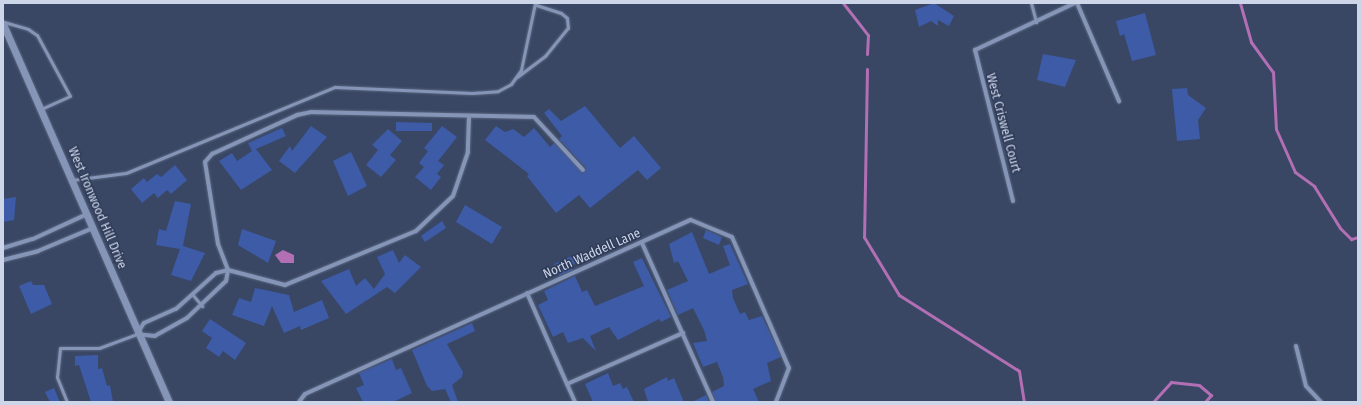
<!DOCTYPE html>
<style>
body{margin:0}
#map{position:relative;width:1361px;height:405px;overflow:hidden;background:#394765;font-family:"Fira Sans Condensed",sans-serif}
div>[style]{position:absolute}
.water>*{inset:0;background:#b26fb4}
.stream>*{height:3px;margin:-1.5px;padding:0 1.5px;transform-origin:1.5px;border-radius:1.5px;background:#b26fb4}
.building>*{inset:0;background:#3d5ba6}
.roads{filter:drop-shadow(0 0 1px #5b667f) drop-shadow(0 0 1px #5b667f)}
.service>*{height:3px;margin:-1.5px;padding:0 1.5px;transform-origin:1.5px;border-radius:1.5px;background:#8595b7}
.minor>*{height:4px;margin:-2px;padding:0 2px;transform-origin:2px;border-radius:2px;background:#8595b7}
.tertiary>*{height:7px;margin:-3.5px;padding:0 3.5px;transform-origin:3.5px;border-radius:3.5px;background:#8595b7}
span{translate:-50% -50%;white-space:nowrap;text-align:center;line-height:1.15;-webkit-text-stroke:3px #2f3c59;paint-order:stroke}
.street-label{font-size:13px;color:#cdd6e8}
.frame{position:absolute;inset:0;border:4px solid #cdd6e8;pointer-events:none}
</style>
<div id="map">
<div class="water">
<div style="clip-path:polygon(283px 250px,294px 255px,294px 263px,281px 263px,275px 255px)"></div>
</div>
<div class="stream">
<div style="left:843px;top:3px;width:41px;rotate:52deg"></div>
<div style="left:868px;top:35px;width:19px;rotate:93deg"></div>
<div style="left:1240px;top:3px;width:41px;rotate:74.2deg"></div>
<div style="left:1251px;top:42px;width:37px;rotate:54deg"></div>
<div style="left:1273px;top:72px;width:57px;rotate:87deg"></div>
<div style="left:1276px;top:129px;width:47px;rotate:66.2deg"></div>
<div style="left:1295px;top:172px;width:24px;rotate:36deg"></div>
<div style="left:1314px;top:186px;width:49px;rotate:58.2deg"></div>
<div style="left:1340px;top:228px;width:16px;rotate:45deg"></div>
<div style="left:1351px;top:239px;width:7px;rotate:-16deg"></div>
<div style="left:867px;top:69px;width:168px;rotate:91deg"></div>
<div style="left:864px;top:237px;width:68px;rotate:58.9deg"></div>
<div style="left:899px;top:295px;width:142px;rotate:32.3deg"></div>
<div style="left:1019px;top:371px;width:31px;rotate:81deg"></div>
<div style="left:1153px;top:402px;width:27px;rotate:-48deg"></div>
<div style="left:1171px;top:382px;width:28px;rotate:6deg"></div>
<div style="left:1199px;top:385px;width:16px;rotate:40deg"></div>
<div style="left:1211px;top:395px;width:9px;rotate:131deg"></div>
</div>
<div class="building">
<div style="clip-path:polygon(934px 3px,954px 16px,949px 26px,938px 20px,938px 26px,931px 21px,919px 27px,915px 10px)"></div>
<div style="clip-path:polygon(1145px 13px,1156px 55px,1132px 61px,1124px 34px,1120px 36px,1116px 21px)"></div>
<div style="clip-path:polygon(1043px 54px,1076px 60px,1065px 87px,1037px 80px)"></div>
<div style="clip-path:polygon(1187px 88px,1188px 95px,1206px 108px,1198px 120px,1200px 139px,1177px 141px,1172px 89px)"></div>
<div style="clip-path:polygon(585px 106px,620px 148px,634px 136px,661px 168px,647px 180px,638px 170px,590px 208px,579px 195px,556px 213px,527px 176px,529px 174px,485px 140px,496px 126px,505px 132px,513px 129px,524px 137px,534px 128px,550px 147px,554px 143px,584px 173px,586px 168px,559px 139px,562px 136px,544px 113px,549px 109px,561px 121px)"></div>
<div style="clip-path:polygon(396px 122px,432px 123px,432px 131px,396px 131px)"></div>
<div style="clip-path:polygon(311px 126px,327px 137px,295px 173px,279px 161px,290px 146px,292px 151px)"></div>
<div style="clip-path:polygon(442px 126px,457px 137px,438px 161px,444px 165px,437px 174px,441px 177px,431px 190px,415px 177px,424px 167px,419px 163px,428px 151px,424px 148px)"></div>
<div style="clip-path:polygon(282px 128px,286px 136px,256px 149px,272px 170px,241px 190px,219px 161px,232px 153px,237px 161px,252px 151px,248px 143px)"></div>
<div style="clip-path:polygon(388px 129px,402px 141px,390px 155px,396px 160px,381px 177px,366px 165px,378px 150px,372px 145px)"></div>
<div style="clip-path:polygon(351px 152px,367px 186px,348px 196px,333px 161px)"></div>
<div style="clip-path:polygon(175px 165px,187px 180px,171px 194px,167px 190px,158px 198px,154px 193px,142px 203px,131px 189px,144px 178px,147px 182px,157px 174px,161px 177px)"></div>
<div style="clip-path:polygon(16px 197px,14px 220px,3px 222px,3px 199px)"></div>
<div style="clip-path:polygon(175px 201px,191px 204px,183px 246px,205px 253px,191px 281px,171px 275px,180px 249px,156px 245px,159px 229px,166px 231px)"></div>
<div style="clip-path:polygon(465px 205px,502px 227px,492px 244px,456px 222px)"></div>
<div style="clip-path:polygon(442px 221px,446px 228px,425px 242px,421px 236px)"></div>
<div style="clip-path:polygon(242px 229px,276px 241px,268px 263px,238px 245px)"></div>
<div style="clip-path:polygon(706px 230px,722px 237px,719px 245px,703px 238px)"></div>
<div style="clip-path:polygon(692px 232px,709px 274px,730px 265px,723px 246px,730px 244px,748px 284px,732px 290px,733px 298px,740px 314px,745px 312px,749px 320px,762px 316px,781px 357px,767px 363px,771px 381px,753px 389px,759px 402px,716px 402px,712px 392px,724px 386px,723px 377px,717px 362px,703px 367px,693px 343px,707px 341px,704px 330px,693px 308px,678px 315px,667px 290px,688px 281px,678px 261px,674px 263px,669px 244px)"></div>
<div style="clip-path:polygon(393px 250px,399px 263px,405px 255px,421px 267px,395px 293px,387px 287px,346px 314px,321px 281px,349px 269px,356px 286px,365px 278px,374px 289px,385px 274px,377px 257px)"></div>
<div style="clip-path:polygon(572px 256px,575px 264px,571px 266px,573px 270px,559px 276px,554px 264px)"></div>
<div style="clip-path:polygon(642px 258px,671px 317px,661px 322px,659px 319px,618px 340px,609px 327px,590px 336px,596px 351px,583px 338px,568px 343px,563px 332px,553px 337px,538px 305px,548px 300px,544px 291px,575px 276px,582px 292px,587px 290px,595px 306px,644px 286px,633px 262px)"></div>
<div style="clip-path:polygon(31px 281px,33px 285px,44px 285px,52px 304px,31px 314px,19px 286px)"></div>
<div style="clip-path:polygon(255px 288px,289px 295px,294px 312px,322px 300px,329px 318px,301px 330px,300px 326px,284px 333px,272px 306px,264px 326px,232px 315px,239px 298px,251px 302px)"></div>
<div style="clip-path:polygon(210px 319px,246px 343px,235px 360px,223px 351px,219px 357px,206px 348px,212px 338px,202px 331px)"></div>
<div style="clip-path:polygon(472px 323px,475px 331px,447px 344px,463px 372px,462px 377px,452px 385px,458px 402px,451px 402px,445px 389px,432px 391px,427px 386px,412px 350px)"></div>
<div style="clip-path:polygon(98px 355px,98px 369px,102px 368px,107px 386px,110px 385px,113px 402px,91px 402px,79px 365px,75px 366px,75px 356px)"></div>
<div style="clip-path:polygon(392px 359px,396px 370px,401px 368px,412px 393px,393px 402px,363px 402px,356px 388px,364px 385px,359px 373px)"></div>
<div style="clip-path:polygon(608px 373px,613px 386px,620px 383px,623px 389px,627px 387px,634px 402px,593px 402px,585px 384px)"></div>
<div style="clip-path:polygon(667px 377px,668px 381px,674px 378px,684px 402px,648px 402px,644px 389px)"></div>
<div style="clip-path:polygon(54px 388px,60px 402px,50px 402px,45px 392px)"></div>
<div style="clip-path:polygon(706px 395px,709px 402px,692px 402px)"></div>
</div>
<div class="roads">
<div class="service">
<div style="left:1031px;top:3px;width:20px;rotate:75deg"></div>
<div style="left:4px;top:22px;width:25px;rotate:16deg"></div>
<div style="left:28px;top:29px;width:11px;rotate:34deg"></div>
<div style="left:37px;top:35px;width:69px;rotate:61.6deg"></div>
<div style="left:70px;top:96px;width:32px;rotate:156deg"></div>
<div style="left:517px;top:77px;width:35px;rotate:-37deg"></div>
<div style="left:545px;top:56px;width:36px;rotate:-51deg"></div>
<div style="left:568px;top:28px;width:10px;rotate:-96deg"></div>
<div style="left:567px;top:18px;width:8px;rotate:-140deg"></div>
<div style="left:561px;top:13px;width:26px;rotate:-162deg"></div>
<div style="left:72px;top:180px;width:54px;rotate:-7.4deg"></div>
<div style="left:126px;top:173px;width:226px;rotate:-22.4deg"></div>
<div style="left:335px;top:87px;width:137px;rotate:2.5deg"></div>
<div style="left:472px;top:93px;width:26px;rotate:-4deg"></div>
<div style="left:498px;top:91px;width:15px;rotate:-28deg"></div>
<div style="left:511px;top:84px;width:17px;rotate:-54deg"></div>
<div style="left:521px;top:70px;width:68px;rotate:-78.2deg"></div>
<div style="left:192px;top:294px;width:16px;rotate:50deg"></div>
<div style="left:67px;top:402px;width:27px;rotate:-112deg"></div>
<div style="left:57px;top:377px;width:29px;rotate:-84deg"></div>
<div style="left:60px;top:348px;width:39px"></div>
<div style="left:99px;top:348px;width:40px;rotate:-20.2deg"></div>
</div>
<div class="minor">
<div style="left:1077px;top:3px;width:107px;rotate:66.8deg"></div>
<div style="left:469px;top:117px;width:35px;rotate:92deg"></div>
<div style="left:468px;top:152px;width:46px;rotate:108.8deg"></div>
<div style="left:453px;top:196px;width:51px;rotate:136.6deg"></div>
<div style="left:416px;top:231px;width:142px;rotate:157.6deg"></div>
<div style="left:285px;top:285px;width:59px;rotate:-165.3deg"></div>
<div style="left:228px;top:270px;width:28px;rotate:-111deg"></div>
<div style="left:218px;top:244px;width:83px;rotate:-99deg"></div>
<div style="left:205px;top:162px;width:11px;rotate:-49deg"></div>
<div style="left:212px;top:154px;width:94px;rotate:-24.6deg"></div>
<div style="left:297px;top:115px;width:14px;rotate:-12deg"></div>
<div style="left:311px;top:112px;width:223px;rotate:1.3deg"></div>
<div style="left:534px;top:117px;width:72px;rotate:47.2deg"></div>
<div style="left:1013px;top:201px;width:156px;rotate:-104.1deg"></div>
<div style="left:975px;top:50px;width:110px;rotate:-25.2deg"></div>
<div style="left:642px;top:243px;width:174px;rotate:65.9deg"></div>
<div style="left:3px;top:248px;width:31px;rotate:-17deg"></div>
<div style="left:33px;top:239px;width:60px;rotate:-24.8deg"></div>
<div style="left:3px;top:260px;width:36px;rotate:-14deg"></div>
<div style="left:38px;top:251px;width:60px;rotate:-22.7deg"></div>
<div style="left:228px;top:270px;width:11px;rotate:100deg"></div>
<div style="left:226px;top:281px;width:54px;rotate:136.5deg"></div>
<div style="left:187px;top:318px;width:37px;rotate:151deg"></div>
<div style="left:155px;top:336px;width:18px;rotate:-174deg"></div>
<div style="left:137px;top:334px;width:13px;rotate:-58deg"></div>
<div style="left:144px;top:323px;width:35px;rotate:-24deg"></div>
<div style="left:176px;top:309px;width:54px;rotate:-42deg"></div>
<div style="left:216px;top:273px;width:12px;rotate:-14deg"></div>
<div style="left:527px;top:293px;width:99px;rotate:66.3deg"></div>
<div style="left:567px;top:384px;width:127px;rotate:-23.7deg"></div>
<div style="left:1296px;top:346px;width:41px;rotate:76deg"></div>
<div style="left:1306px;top:386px;width:22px;rotate:47deg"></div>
<div style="left:567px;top:384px;width:20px;rotate:66deg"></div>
<div style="left:299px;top:402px;width:10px;rotate:-53deg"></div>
<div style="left:305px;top:394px;width:423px;rotate:-24.3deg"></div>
<div style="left:691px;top:220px;width:44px;rotate:22.5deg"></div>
<div style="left:732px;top:237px;width:143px;rotate:66.5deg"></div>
<div style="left:789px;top:368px;width:36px;rotate:111deg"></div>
</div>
<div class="tertiary">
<div style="left:3px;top:24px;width:413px;rotate:66.3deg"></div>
</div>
</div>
<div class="street-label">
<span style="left:1003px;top:123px;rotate:75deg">West Criswell Court</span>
<span style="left:97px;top:208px;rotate:67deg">West Ironwood Hill Drive</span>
<span style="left:592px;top:254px;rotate:-24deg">North Waddell Lane</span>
</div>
<div class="frame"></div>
</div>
